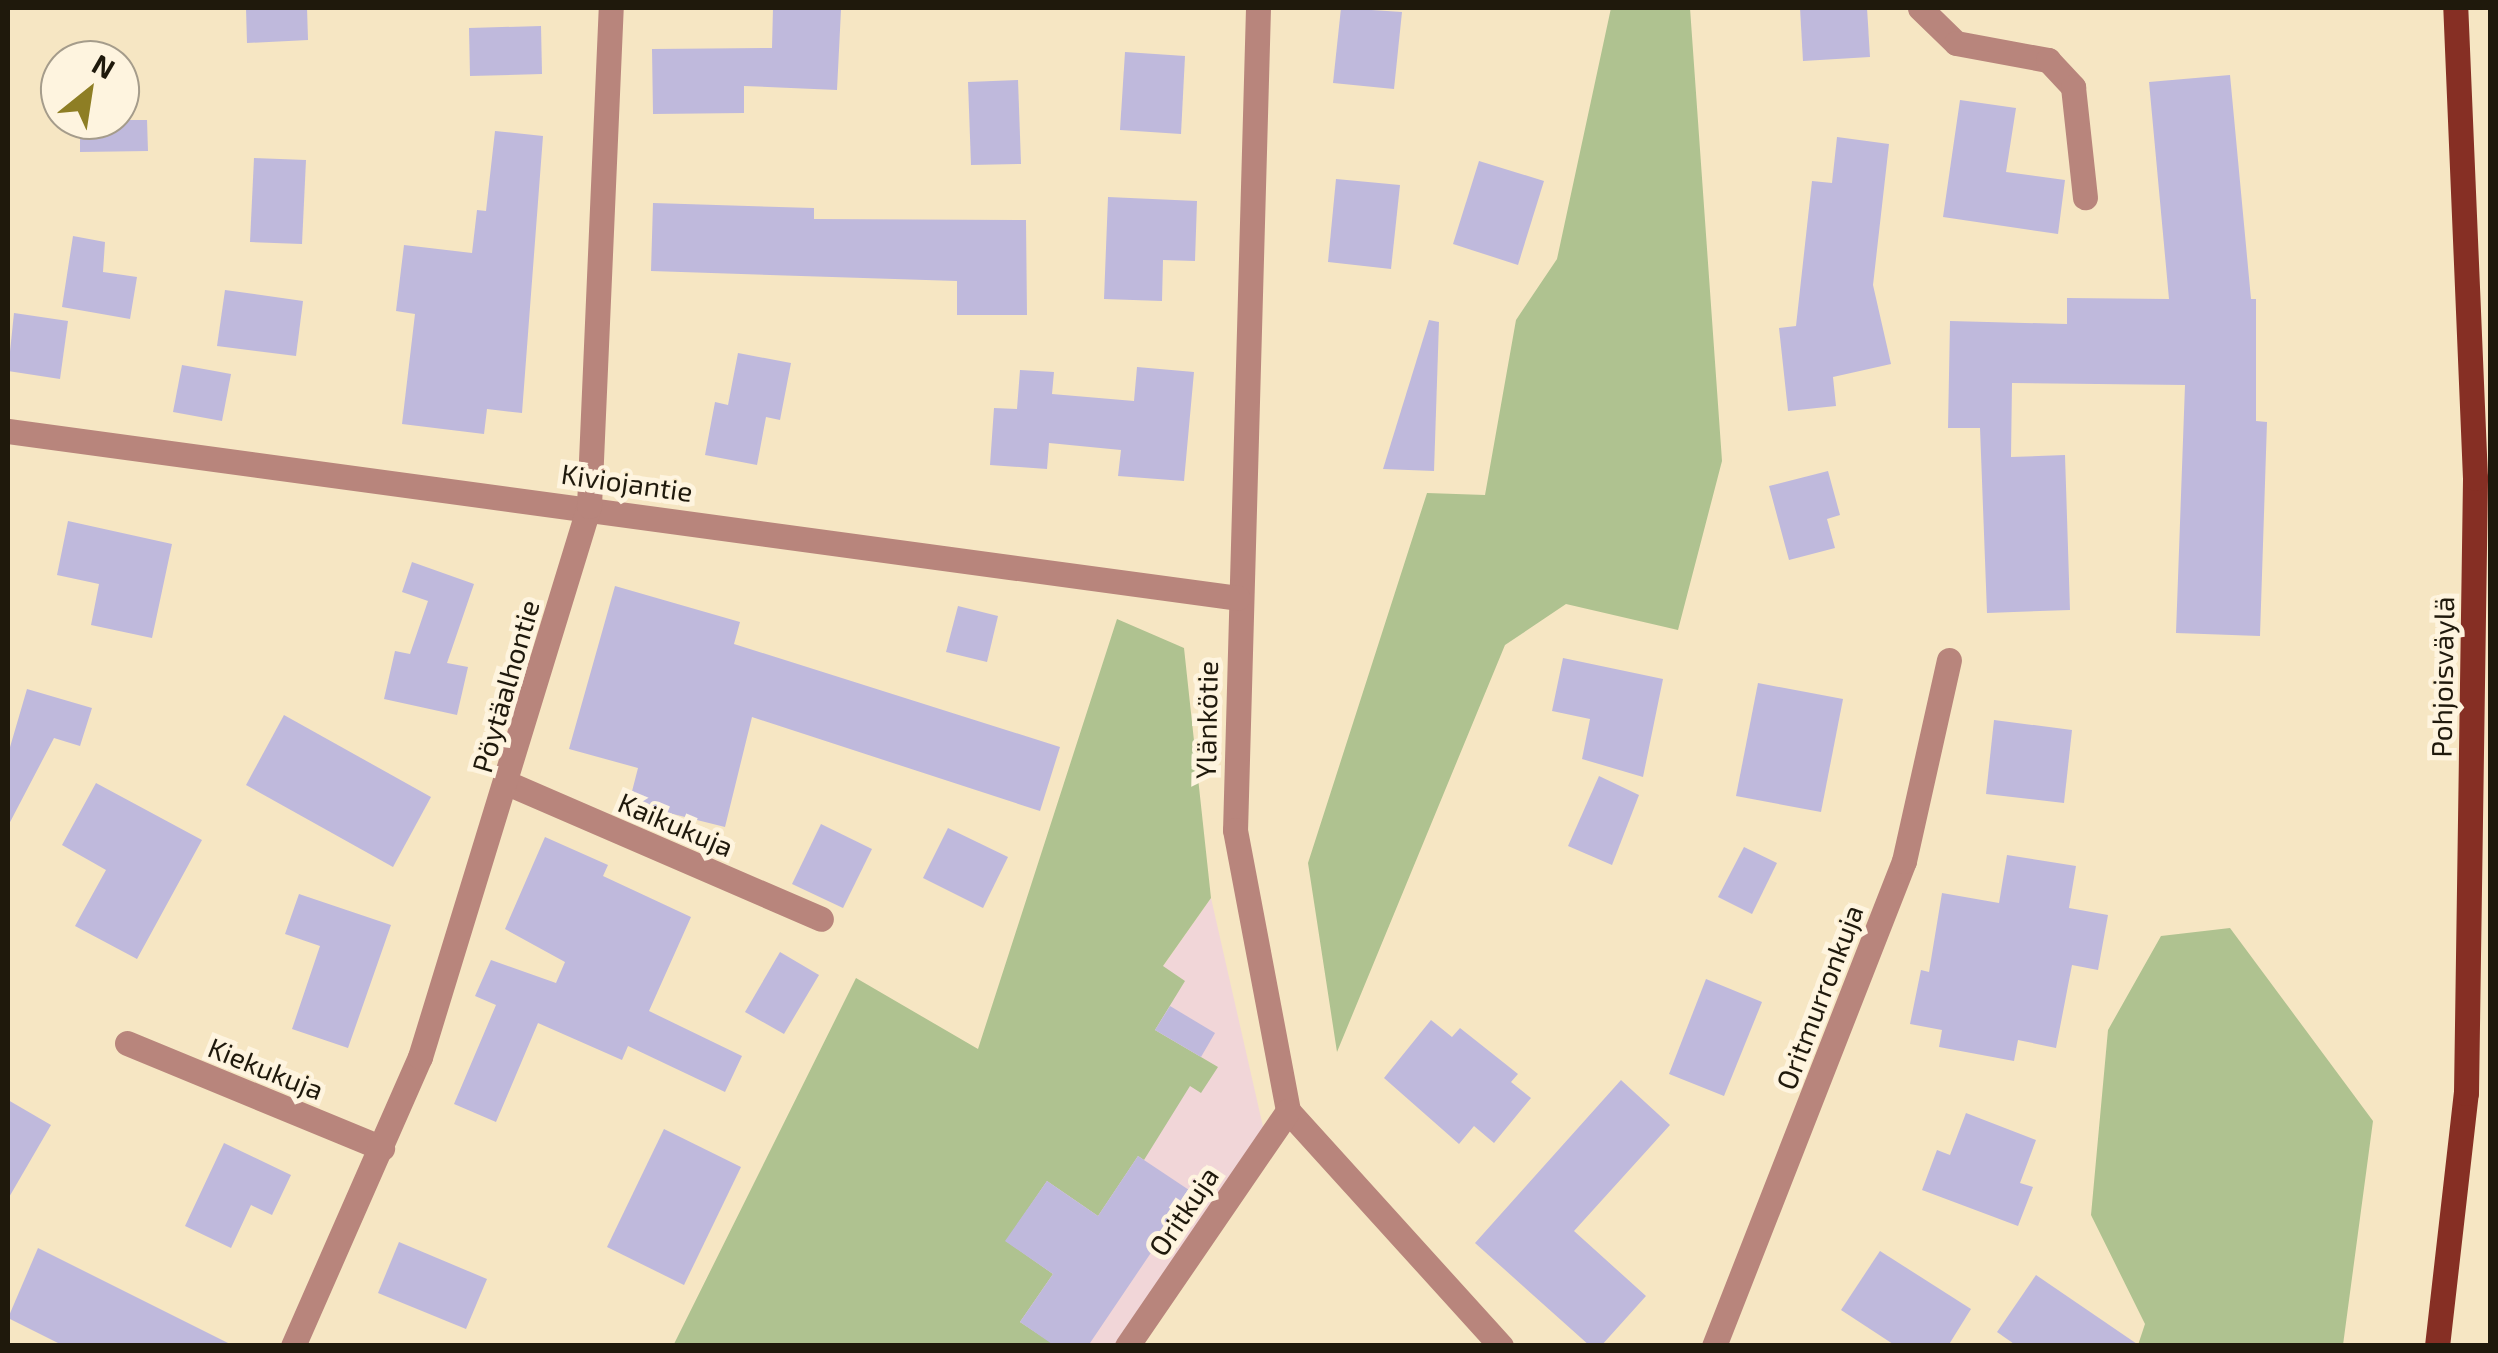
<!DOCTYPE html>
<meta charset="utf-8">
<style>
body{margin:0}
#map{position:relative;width:2498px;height:1353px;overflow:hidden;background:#f6e6c3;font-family:"Exo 2",sans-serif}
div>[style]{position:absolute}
.education>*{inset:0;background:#f1d6d8}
.green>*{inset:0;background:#afc290}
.building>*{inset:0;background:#bfb9dc}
.minor>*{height:25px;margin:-12.5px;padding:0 12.5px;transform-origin:12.5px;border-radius:12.5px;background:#b8857c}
.major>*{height:25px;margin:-12.5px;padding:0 12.5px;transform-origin:12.5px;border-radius:12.5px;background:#862f24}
span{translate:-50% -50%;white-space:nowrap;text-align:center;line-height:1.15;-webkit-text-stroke:10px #fef4df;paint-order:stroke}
.street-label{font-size:28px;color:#1f190c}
.frame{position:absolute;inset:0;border:10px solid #1f190c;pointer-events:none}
.north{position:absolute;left:40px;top:40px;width:100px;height:100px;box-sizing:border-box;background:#fef4df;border:2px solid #a59c8b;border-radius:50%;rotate:30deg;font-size:28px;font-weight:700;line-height:40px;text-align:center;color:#1f190c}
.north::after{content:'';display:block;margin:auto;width:35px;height:45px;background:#8e7e24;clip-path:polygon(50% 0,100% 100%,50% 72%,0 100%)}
</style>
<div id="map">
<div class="education">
<div style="clip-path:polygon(1211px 898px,1264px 1131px,1117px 1345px,896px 1346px)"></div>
</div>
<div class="green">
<div style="clip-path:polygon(1611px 8px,1690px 8px,1722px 461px,1678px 630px,1566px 604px,1505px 645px,1337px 1052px,1308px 863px,1427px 493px,1485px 495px,1516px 320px,1557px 259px)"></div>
<div style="clip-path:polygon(1117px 619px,1184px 648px,1211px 898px,1163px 966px,1185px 981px,1155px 1030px,1218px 1067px,1201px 1093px,1190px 1086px,1144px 1160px,1138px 1156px,1098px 1216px,1047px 1181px,1006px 1241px,1053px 1274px,1020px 1322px,1055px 1345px,673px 1346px,856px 978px,978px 1049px)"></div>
<div style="clip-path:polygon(2230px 928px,2373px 1121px,2343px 1345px,2138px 1345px,2145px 1324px,2091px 1215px,2108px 1030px,2161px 936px)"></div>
</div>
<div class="building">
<div style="clip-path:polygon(246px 8px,307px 8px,308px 40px,247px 43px)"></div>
<div style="clip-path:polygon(773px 8px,841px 10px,837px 90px,744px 86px,744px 113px,653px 114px,652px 49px,772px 48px)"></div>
<div style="clip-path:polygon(1341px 8px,1402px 12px,1394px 89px,1333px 83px)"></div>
<div style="clip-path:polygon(1800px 8px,1867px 8px,1870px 57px,1803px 61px)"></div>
<div style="clip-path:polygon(541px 26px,542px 74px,470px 76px,469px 28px)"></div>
<div style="clip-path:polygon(1125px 52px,1185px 56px,1181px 134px,1120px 130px)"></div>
<div style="clip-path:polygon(2230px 75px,2251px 299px,2256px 299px,2256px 421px,2267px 422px,2260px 636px,2176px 633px,2185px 385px,2012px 383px,2011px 457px,2065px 455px,2070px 610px,1987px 613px,1980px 428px,1948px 428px,1950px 321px,2067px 324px,2067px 298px,2169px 299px,2149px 82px)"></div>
<div style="clip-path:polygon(1018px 80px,1021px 164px,971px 165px,968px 82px)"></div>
<div style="clip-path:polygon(1960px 100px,2016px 108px,2006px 172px,2065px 180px,2058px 234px,1943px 217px)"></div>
<div style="clip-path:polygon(80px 120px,147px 120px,148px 151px,80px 152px)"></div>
<div style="clip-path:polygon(495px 131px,543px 136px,522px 413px,487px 409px,484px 434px,402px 424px,415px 314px,396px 311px,404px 245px,472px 253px,477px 210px,486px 211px)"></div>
<div style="clip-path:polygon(1837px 137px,1889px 144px,1873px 285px,1891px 364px,1833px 377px,1836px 406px,1788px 411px,1779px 328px,1796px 326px,1812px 181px,1832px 183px)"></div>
<div style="clip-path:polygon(254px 158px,306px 160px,302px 244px,250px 242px)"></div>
<div style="clip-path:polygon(1479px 161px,1544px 181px,1518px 265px,1453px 244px)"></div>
<div style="clip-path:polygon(1336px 179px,1400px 185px,1391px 269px,1328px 262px)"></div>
<div style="clip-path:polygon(1108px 197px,1197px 201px,1195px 261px,1163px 260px,1162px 301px,1104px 299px)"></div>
<div style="clip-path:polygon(653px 203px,814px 208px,814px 219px,1026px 220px,1027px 315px,957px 315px,957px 281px,651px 271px)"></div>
<div style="clip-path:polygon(73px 236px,105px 242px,103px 272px,137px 277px,130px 319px,62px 307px)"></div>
<div style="clip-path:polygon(225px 290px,303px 301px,296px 356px,217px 346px)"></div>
<div style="clip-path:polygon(14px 313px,68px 321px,60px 379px,8px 371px)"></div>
<div style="clip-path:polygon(1429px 320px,1439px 322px,1434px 471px,1383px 469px)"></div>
<div style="clip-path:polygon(738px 353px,791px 363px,780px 420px,766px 417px,757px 465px,705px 455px,715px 402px,728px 405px)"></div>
<div style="clip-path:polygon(182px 365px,231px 374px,222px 421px,173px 412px)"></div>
<div style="clip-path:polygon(1137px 367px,1194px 372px,1184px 481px,1118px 476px,1121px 450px,1049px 443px,1047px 469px,990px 465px,994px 408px,1017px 409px,1020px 370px,1054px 372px,1052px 394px,1134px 401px)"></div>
<div style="clip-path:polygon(1828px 471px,1840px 515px,1827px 519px,1835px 548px,1789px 560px,1769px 486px)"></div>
<div style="clip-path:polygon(68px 521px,172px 544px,152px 638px,91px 625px,99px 584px,57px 575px)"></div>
<div style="clip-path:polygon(412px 562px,474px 584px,447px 663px,468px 667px,457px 715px,384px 699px,395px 651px,410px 654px,428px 601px,402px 592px)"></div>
<div style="clip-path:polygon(615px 586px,740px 622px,734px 644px,1060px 747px,1040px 811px,752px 717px,725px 827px,629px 803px,638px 768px,569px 749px)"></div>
<div style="clip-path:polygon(958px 606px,998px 616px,987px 662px,946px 652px)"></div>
<div style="clip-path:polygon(1563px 658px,1663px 679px,1643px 777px,1582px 759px,1590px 719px,1552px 711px)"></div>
<div style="clip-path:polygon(1758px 683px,1843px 699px,1821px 812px,1736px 796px)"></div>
<div style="clip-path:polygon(27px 689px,92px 708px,80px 746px,54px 738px,8px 826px,8px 754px)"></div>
<div style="clip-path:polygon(284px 715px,431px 797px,393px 867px,246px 785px)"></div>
<div style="clip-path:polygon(1994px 720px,2072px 730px,2064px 803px,1986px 794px)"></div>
<div style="clip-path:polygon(1599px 776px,1639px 795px,1612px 865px,1568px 846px)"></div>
<div style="clip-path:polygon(96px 783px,202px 840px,137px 959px,75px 926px,106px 870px,62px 845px)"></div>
<div style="clip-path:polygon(821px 824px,872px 849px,843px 908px,792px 884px)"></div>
<div style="clip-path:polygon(948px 828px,1008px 857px,983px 908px,923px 878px)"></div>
<div style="clip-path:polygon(545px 837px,608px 865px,603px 876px,691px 917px,649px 1011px,742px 1056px,725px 1092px,628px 1046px,622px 1060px,538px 1023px,496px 1122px,454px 1104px,496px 1005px,475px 996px,491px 960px,556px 983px,565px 962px,505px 929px)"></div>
<div style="clip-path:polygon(1744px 847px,1777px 863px,1752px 914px,1718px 897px)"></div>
<div style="clip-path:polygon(2007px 855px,2076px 866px,2069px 908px,2108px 915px,2098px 970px,2072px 965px,2056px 1048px,2018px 1040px,2014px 1061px,1939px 1047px,1942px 1030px,1910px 1024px,1921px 970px,1929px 972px,1942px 893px,1999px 903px)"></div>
<div style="clip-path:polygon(299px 894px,391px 925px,348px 1048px,292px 1029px,320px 946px,285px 934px)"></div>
<div style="clip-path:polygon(780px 952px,819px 975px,784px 1034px,745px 1012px)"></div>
<div style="clip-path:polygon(1706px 979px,1762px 1002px,1724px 1096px,1669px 1074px)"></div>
<div style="clip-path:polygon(1170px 1006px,1215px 1033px,1201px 1057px,1155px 1030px)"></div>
<div style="clip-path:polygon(1431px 1020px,1452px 1037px,1460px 1028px,1518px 1074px,1511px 1082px,1531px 1098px,1494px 1143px,1474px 1126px,1459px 1144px,1384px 1078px)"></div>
<div style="clip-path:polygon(1621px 1080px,1670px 1125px,1574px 1231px,1646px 1296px,1601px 1346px,1590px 1346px,1475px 1243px)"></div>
<div style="clip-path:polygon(8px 1100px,51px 1125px,8px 1199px)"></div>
<div style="clip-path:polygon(1966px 1113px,2036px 1140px,2020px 1183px,2033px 1187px,2018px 1226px,1922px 1190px,1937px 1150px,1950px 1155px)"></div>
<div style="clip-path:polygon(664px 1129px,741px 1167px,684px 1285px,607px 1247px)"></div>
<div style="clip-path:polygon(224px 1143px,291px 1175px,272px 1215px,251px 1205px,231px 1248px,185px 1226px)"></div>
<div style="clip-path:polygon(1138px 1156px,1192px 1192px,1088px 1346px,1055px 1346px,1020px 1322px,1053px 1274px,1005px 1241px,1047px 1181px,1098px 1216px)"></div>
<div style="clip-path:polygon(399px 1242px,487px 1279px,466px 1329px,378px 1293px)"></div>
<div style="clip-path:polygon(38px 1248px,234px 1346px,64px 1346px,8px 1318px)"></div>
<div style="clip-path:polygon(1880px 1251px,1971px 1309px,1948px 1346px,1896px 1346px,1841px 1310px)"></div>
<div style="clip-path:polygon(2036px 1275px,2140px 1346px,2017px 1346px,1997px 1332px)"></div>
</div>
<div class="minor">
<div style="left:1258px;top:8px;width:822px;rotate:91.6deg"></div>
<div style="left:1235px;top:830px;width:286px;rotate:79.3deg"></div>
<div style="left:1288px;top:1111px;width:317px;rotate:47.8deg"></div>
<div style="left:1920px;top:8px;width:50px;rotate:44.2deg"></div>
<div style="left:1956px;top:43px;width:94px;rotate:10.5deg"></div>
<div style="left:2048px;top:60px;width:37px;rotate:47deg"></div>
<div style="left:2073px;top:87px;width:111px;rotate:83.8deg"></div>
<div style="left:8px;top:431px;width:1241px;rotate:7.73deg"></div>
<div style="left:507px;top:783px;width:342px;rotate:23.4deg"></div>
<div style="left:127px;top:1043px;width:276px;rotate:22.4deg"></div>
<div style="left:293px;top:1346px;width:316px;rotate:-66.3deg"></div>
<div style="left:420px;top:1057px;width:576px;rotate:-72.95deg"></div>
<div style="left:589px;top:506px;width:498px;rotate:-87.5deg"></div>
<div style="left:1127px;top:1346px;width:285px;rotate:-55.6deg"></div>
<div style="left:1714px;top:1346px;width:521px;rotate:-68.61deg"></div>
<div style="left:1904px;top:861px;width:206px;rotate:-77.4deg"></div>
</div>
<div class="major">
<div style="left:2437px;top:1346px;width:255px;rotate:-83.5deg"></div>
<div style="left:2466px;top:1093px;width:615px;rotate:-89.16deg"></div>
<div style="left:2475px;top:478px;width:470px;rotate:-92.4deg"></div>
</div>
<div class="street-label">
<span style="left:627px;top:482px;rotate:8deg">Kiviojantie</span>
<span style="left:2442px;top:677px;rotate:-89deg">Pohjoisväylä</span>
<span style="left:505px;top:686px;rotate:-74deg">Pöytäalhontie</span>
<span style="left:1206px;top:720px;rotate:-89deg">Ylänkötie</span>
<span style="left:676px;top:824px;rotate:23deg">Kaikukuja</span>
<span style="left:1819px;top:997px;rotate:-69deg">Oritmurronkuja</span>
<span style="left:266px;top:1068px;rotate:22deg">Kiekukuja</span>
<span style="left:1183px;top:1211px;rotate:-56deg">Oritkuja</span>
</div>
<div class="frame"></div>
<div class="north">N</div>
</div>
